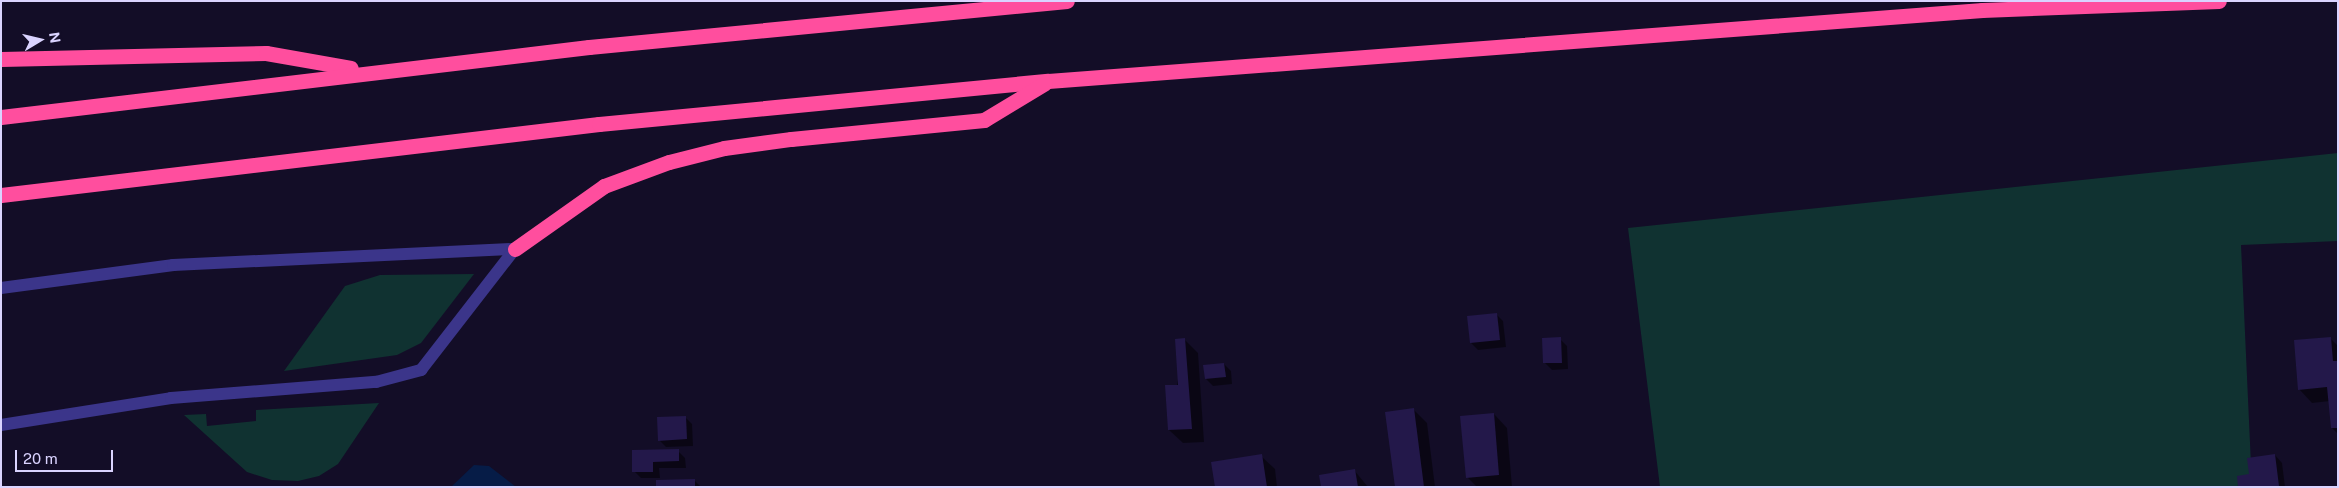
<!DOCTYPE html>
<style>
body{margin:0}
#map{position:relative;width:2339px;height:488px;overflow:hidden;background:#130d27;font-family:"Public Sans",sans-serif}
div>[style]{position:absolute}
.green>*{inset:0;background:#103231}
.water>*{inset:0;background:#061c47}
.shadow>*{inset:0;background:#0007}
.building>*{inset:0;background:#23184a}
.lane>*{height:12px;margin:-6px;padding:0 6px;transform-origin:6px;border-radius:6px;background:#3b358a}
.highway>*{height:15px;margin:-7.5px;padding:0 7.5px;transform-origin:7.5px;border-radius:7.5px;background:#ff4e9e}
span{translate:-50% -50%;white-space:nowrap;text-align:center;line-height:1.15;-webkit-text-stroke:4px #130d27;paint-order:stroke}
.frame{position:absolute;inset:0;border:2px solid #dad3ff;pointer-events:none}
.north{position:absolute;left:15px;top:15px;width:50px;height:50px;-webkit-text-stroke:4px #130d27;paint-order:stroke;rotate:81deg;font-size:14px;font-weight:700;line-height:20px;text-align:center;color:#dad3ff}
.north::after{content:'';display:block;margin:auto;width:18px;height:22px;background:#dad3ff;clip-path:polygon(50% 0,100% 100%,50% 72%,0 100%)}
.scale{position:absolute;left:15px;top:450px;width:98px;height:22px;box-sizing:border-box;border:2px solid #dad3ff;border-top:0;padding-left:6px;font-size:15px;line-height:18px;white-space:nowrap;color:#dad3ff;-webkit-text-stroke:4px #130d27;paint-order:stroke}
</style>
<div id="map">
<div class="green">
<div style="clip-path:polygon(2338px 153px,2338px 241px,2241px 245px,2252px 487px,1660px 487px,1628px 228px)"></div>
<div style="clip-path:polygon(474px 274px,421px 343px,397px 355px,284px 371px,345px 286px,380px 275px)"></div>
<div style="clip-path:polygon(379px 403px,338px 464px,319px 476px,298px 481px,272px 480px,247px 472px,184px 415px,206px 414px,207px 426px,256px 421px,256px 410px)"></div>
</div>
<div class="water">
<div style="clip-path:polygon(474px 465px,489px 466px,516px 487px,451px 487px)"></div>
</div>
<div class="shadow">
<div style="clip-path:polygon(1496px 314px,1503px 321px,1506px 347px,1478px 350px,1471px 343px)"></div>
<div style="clip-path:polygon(1560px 339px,1567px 346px,1568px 369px,1552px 370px,1545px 363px)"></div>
<div style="clip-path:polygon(2331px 339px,2338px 346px,2338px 434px,2332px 428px,2330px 401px,2312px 403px,2299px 389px)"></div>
<div style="clip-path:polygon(1185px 340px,1198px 353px,1204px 442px,1183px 443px,1169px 430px)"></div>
<div style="clip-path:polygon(1224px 364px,1231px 371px,1232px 384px,1213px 386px,1206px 379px)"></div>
<div style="clip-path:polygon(1413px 409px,1427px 423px,1435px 487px,1396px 487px)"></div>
<div style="clip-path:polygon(1494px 414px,1507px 428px,1512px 487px,1477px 487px,1467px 477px)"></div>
<div style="clip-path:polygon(685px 417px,692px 424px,693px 446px,666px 447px,659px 440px)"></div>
<div style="clip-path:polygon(633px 451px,678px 451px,685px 458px,686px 468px,659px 468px,660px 478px,641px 478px,634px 471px)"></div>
<div style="clip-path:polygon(2275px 455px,2282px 463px,2285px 487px,2240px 487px)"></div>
<div style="clip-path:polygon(1261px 456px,1275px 469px,1277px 487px,1216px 487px)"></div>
<div style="clip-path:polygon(1354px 470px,1368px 487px,1322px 487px)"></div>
<div style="clip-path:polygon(694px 480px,701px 487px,658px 487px)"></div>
</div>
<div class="building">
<div style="clip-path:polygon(1497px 313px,1500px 340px,1470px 343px,1467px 316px)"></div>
<div style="clip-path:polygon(1561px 337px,1562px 363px,1543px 363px,1542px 338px)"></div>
<div style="clip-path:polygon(2331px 337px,2333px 361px,2338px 361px,2338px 428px,2331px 428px,2327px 387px,2298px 390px,2294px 340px)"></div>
<div style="clip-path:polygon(1185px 338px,1192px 429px,1168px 430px,1165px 385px,1178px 385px,1175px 339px)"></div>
<div style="clip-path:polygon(1224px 363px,1226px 377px,1205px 379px,1203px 365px)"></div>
<div style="clip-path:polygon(1414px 408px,1424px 487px,1395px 487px,1385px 412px)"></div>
<div style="clip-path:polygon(1494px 413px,1499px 475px,1466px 478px,1460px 416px)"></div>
<div style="clip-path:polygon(686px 416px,687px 439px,658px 441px,657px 417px)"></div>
<div style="clip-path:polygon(679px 449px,679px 461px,653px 462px,653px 472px,632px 472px,632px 450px)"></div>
<div style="clip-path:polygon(1262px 454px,1267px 487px,1215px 487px,1211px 462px)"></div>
<div style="clip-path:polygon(2275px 454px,2279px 486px,2238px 487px,2237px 476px,2249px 474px,2247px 458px)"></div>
<div style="clip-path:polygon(1355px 469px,1358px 487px,1321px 487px,1319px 475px)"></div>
<div style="clip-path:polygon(695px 479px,695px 487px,656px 487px,656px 480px)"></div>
</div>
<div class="lane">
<div style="left:1px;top:288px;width:174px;rotate:-7.6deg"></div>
<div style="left:173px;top:265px;width:342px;rotate:-2.7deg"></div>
<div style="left:1px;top:425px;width:172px;rotate:-9deg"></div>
<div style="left:171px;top:398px;width:206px;rotate:-4.5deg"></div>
<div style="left:376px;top:382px;width:47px;rotate:-14.9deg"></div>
<div style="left:421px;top:370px;width:153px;rotate:-52.2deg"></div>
</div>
<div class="highway">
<div style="left:1px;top:59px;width:265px;rotate:-1.3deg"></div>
<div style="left:266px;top:53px;width:86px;rotate:10deg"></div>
<div style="left:1px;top:117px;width:592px;rotate:-6.79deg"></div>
<div style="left:589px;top:47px;width:480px;rotate:-5.5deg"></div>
<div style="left:1px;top:195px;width:602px;rotate:-6.77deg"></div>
<div style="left:599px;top:124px;width:451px;rotate:-5.5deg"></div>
<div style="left:1048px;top:81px;width:937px;rotate:-4.35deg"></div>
<div style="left:1982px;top:10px;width:237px;rotate:-2.2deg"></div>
<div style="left:515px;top:249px;width:109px;rotate:-35.3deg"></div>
<div style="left:604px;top:186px;width:69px;rotate:-20.3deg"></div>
<div style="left:669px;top:162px;width:57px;rotate:-14.3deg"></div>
<div style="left:724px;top:148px;width:68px;rotate:-7.7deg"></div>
<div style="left:791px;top:139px;width:194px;rotate:-5.6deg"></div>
<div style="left:984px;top:120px;width:71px;rotate:-31.2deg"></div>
</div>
<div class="frame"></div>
<div class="north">N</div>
<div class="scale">20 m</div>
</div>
